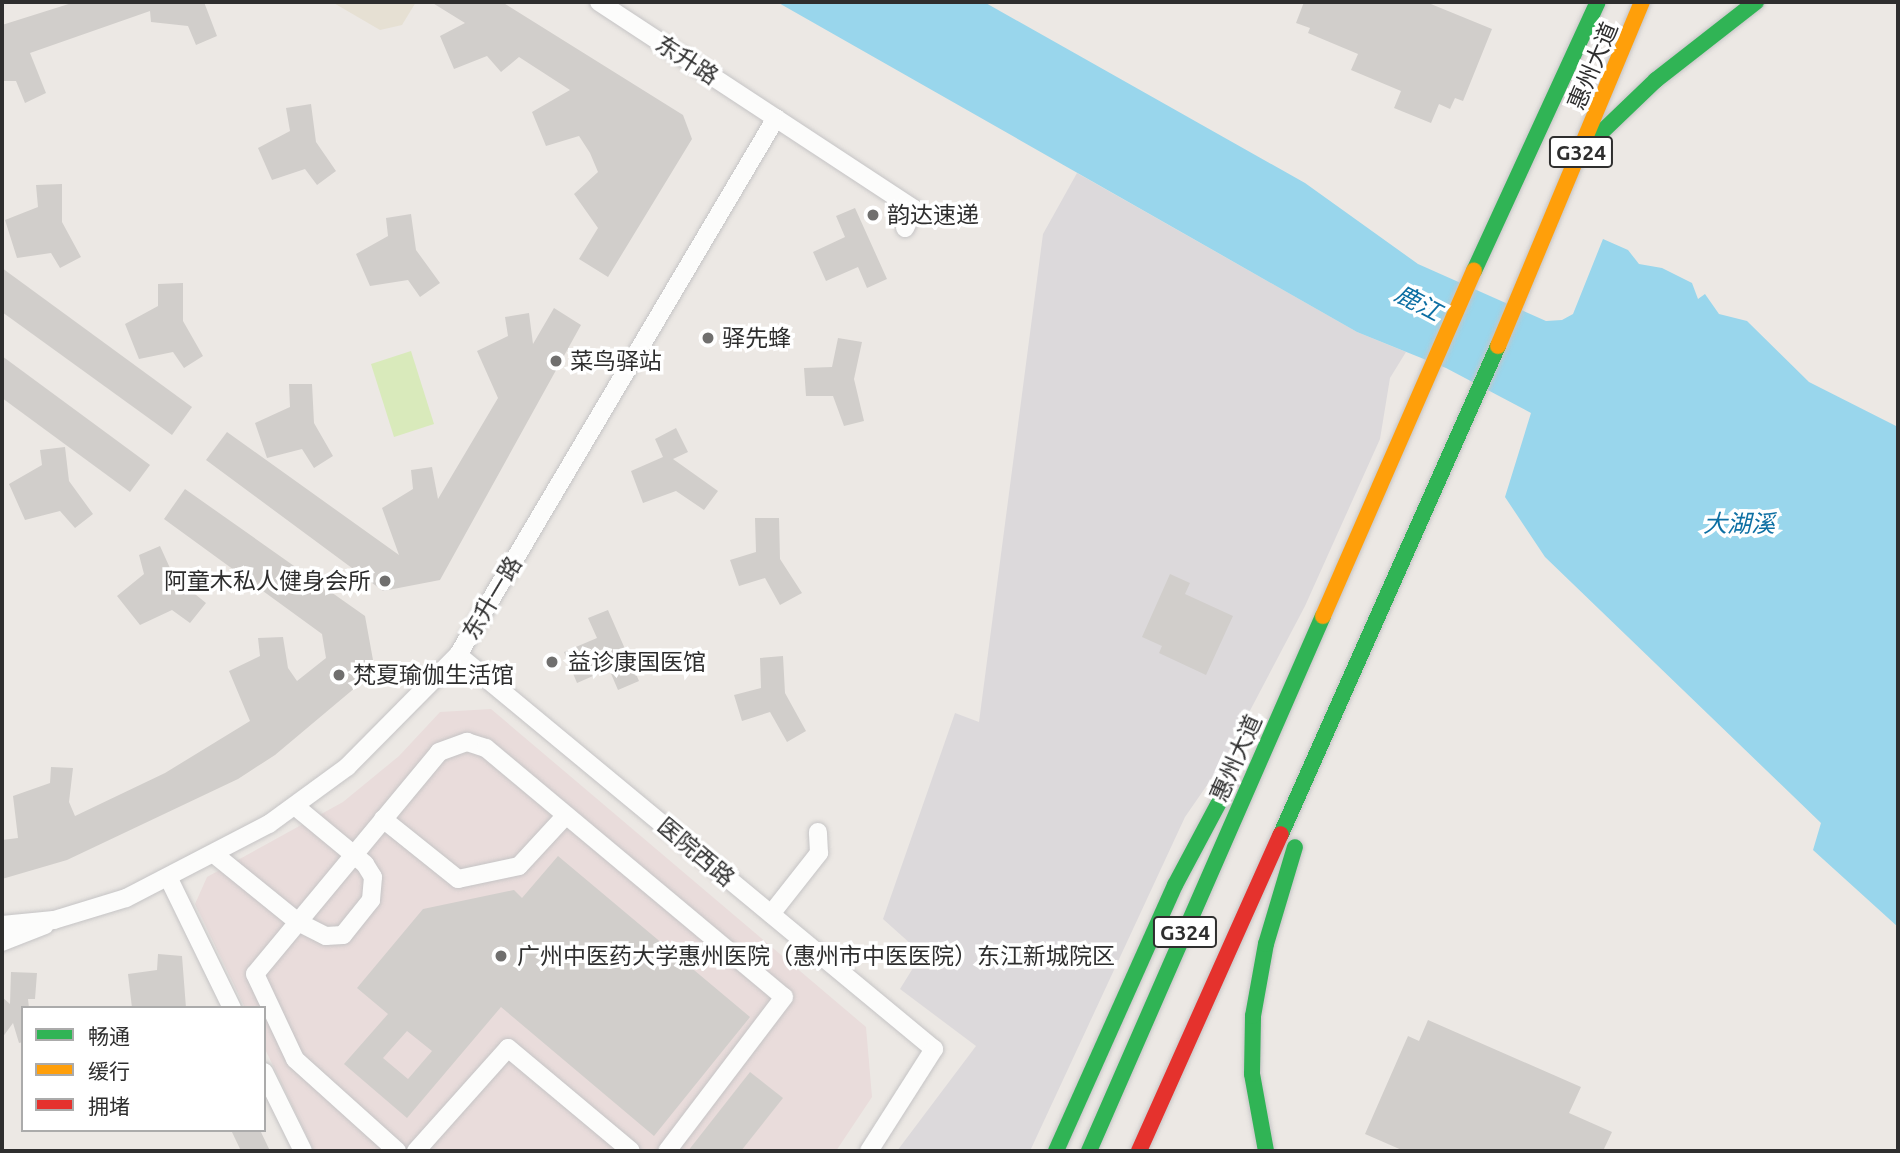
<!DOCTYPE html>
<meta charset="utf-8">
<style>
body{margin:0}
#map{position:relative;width:1900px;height:1153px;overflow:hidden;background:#ece8e4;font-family:Ubuntu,"Noto Sans SC",sans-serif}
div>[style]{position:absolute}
.industrial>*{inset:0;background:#dcd9db}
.education>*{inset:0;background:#e6e0d3}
.medical>*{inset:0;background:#e9dcdb}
.pitch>*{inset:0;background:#d9eabb}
.water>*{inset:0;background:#99d6ec}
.building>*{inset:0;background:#d1cecb}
.roads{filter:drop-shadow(0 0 2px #c5c4c5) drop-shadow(0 0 2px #c5c4c5)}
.street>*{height:18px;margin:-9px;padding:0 9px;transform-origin:9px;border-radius:9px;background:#fcfcfb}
.fast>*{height:16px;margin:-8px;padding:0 8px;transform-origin:8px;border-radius:8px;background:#30b455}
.slow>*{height:16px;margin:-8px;padding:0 8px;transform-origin:8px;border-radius:8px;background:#ff9f0a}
.jam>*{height:16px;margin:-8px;padding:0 8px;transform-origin:8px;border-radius:8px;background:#e5322d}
.dots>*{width:19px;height:19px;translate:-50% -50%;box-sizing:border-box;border:4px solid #fff;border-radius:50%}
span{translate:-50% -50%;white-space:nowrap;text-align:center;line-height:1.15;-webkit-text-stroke:7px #fff;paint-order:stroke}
.shield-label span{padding:2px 5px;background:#fff;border:2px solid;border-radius:5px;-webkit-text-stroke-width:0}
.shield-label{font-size:21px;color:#2e2e2e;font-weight:700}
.street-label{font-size:23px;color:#2e2e2e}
.poi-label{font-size:23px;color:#2e2e2e}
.left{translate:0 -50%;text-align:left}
.right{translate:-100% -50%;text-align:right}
.water-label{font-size:24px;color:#0d6fa3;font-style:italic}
.frame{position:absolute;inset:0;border:4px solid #2e2e2e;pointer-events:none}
.legend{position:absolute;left:21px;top:1006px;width:245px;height:126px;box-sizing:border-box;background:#fff;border:2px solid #ababab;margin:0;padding:9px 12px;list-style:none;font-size:21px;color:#2e2e2e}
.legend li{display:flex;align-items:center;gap:14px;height:35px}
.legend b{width:35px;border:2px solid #ababab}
</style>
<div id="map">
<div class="industrial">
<div style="clip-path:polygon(1077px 173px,1357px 332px,1406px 352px,1390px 378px,1380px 439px,1305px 606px,1223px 762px,1185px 817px,1030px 1151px,897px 1151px,976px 1046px,900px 989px,918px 960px,912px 945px,883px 919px,955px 713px,979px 722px,1043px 234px)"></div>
</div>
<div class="education">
<div style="clip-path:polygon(332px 2px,416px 2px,402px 25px,380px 30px)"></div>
</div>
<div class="medical">
<div style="clip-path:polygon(491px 709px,866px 1027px,872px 1097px,836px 1151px,314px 1151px,264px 1047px,264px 1008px,245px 1008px,195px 904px,207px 877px,343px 802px,399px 756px,440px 712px)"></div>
</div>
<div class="pitch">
<div style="clip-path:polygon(411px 351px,434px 424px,394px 437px,371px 364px)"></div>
</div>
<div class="water">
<div style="clip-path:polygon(777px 2px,984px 2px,1305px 183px,1418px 264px,1546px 321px,1562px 320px,1573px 314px,1603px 239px,1628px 250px,1639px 264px,1662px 268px,1692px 283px,1698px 299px,1705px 294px,1719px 314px,1747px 321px,1809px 382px,1898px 427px,1898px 927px,1813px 850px,1821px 823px,1545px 557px,1505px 497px,1531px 413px,1446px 368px,1357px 332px)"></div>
</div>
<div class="building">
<div style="clip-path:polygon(75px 2px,204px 2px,217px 36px,196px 45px,188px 26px,151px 22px,150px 11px,30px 53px,46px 93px,25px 103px,16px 81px,2px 81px,2px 25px)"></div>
<div style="clip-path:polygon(431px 2px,502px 2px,683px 115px,692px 139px,608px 277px,579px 259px,598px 228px,574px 194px,598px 172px,590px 153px,579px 136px,546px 146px,532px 112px,570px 90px,519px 57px,501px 72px,487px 56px,454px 69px,440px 36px,465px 23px)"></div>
<div style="clip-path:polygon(1304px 2px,1426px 2px,1492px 29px,1463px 101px,1455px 98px,1450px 109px,1439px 104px,1431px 123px,1394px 108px,1401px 91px,1351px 70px,1358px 54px,1308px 33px,1310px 28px,1296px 23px)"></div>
<div style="clip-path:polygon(311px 104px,316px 142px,336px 171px,317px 185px,305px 169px,272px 180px,258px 148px,290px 131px,286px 108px)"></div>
<div style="clip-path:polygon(62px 184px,62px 222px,81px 257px,60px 268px,51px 253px,17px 258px,5px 220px,38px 207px,36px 185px)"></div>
<div style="clip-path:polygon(855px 208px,887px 279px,867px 288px,858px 267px,826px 281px,813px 252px,845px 237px,836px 216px)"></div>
<div style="clip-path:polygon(411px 214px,416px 250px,440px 283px,420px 297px,408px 280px,370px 286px,356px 254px,388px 236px,386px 218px)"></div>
<div style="clip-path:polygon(2px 268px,192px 407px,172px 435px,2px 312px)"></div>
<div style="clip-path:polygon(183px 283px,183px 321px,203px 356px,184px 368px,173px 352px,139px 359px,125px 324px,158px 306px,158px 284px)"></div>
<div style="clip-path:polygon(554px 308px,581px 325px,440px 580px,383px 591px,206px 460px,227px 432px,399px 555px,382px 508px,413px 489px,411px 470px,432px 467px,438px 499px,498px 398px,477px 351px,508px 336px,505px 317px,529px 313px,533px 344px)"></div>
<div style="clip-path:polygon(838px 338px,862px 342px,854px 379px,864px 421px,844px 426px,833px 396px,806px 396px,804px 368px,832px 367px)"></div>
<div style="clip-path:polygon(2px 356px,150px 465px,130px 492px,2px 398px)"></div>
<div style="clip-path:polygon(289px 384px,312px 384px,314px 423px,333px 456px,314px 468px,302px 449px,267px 458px,255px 423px,290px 407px)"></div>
<div style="clip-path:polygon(676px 428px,688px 452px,673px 459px,718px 491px,704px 510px,676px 491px,643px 503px,631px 471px,663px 457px,655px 439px)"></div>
<div style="clip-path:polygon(65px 447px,69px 481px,93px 514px,75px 528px,60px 511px,25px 520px,9px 484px,42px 465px,40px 450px)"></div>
<div style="clip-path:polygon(185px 489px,365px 616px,375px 671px,275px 755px,238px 779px,67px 860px,2px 879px,2px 840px,18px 838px,13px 796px,50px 783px,51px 767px,73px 768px,69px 802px,75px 816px,165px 773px,250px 721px,229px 671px,260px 656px,258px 638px,283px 637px,288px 668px,297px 681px,326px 658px,322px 634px,164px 519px)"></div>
<div style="clip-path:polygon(755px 518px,779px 518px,780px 559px,802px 593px,780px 605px,765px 578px,739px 586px,730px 560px,756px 552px)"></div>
<div style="clip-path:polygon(160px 546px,174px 577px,206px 603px,190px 623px,172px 610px,140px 625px,117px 596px,144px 574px,139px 555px)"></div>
<div style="clip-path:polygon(1170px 574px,1190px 583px,1185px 594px,1233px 616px,1206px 675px,1159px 653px,1162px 646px,1142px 637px)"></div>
<div style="clip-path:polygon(608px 610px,639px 681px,618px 690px,609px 669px,577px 683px,564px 652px,597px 638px,588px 618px)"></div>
<div style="clip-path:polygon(783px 656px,785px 693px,806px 731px,787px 742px,770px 712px,742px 721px,734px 695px,761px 688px,760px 658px)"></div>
<div style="clip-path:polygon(evenodd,558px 856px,750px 1017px,654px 1136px,501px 1007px,407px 1118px,344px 1064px,388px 1014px,357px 988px,423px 909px,514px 890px,522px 898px,558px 856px,407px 1031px,432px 1051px,408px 1079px,383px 1058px,407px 1031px)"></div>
<div style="clip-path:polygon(158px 954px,182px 956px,186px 1008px,132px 1008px,128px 974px,157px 970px)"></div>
<div style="clip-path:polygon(11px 972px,37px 973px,35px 999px,28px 999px,29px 1008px,23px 1008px,23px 1042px,19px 1043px,13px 1023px,2px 1038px,2px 997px,10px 1004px)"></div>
<div style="clip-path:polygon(1428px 1020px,1581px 1087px,1569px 1113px,1612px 1132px,1603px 1151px,1404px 1151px,1365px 1134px,1408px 1036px,1419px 1041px)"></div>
<div style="clip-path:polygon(750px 1072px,783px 1098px,741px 1151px,688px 1151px)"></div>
<div style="clip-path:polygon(231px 1130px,260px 1130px,270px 1151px,241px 1151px)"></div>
</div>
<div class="roads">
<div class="street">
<div style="left:599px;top:2px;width:377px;rotate:33.3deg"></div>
<div style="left:914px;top:209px;width:21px;rotate:115deg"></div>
<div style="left:458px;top:655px;width:618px;rotate:39.62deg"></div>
<div style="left:934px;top:1049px;width:121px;rotate:122.5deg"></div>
<div style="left:383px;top:819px;width:96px;rotate:38.7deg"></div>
<div style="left:458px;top:879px;width:62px;rotate:-12deg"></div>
<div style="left:519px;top:866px;width:69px;rotate:-47.3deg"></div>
<div style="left:214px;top:854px;width:108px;rotate:39deg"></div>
<div style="left:298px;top:922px;width:31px;rotate:27deg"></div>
<div style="left:326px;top:936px;width:17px;rotate:-3deg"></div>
<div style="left:343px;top:935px;width:45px;rotate:-51.3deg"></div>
<div style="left:371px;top:900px;width:23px;rotate:-85deg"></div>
<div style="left:373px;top:877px;width:15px;rotate:-122deg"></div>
<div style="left:365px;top:864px;width:89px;rotate:-140.4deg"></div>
<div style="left:169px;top:879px;width:144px;rotate:64deg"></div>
<div style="left:771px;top:914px;width:78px;rotate:-51.8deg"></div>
<div style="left:819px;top:853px;width:21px;rotate:-93deg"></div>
<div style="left:2px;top:925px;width:52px;rotate:-5.5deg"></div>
<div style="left:54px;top:920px;width:75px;rotate:-17deg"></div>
<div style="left:126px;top:898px;width:161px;rotate:-27.4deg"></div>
<div style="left:269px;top:824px;width:97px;rotate:-36.2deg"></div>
<div style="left:347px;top:767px;width:158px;rotate:-45.3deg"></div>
<div style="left:458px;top:655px;width:624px;rotate:-59.37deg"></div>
<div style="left:2px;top:942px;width:46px;rotate:-21.6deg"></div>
<div style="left:264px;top:1072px;width:88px;rotate:63.7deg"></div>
<div style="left:397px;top:1151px;width:137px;rotate:-138deg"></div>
<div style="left:295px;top:1059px;width:94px;rotate:-115.2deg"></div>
<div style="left:255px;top:974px;width:288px;rotate:-50.3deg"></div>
<div style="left:439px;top:752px;width:30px;rotate:-20deg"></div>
<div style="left:467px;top:742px;width:20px;rotate:18deg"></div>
<div style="left:486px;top:748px;width:388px;rotate:39.9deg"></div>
<div style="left:784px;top:997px;width:193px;rotate:127.2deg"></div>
<div style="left:416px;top:1151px;width:138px;rotate:-48.2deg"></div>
<div style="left:508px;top:1048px;width:160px;rotate:39.9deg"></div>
</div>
<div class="fast">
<div style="left:1584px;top:149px;width:100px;rotate:-43.8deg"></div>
<div style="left:1656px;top:80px;width:127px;rotate:-38deg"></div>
<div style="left:1474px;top:271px;width:296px;rotate:-65.3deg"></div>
<div style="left:1281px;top:834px;width:534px;rotate:-66.03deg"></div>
<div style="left:1056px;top:1151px;width:291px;rotate:-65.9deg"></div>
<div style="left:1175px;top:885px;width:115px;rotate:-61.9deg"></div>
<div style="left:1089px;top:1151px;width:584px;rotate:-66.38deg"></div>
<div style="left:1266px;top:1151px;width:78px;rotate:-100.3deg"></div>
<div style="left:1252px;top:1074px;width:58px;rotate:-89deg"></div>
<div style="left:1253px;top:1016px;width:73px;rotate:-79.8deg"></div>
<div style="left:1266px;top:944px;width:101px;rotate:-73.4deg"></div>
</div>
<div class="slow">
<div style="left:1498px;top:346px;width:373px;rotate:-67.3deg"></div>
<div style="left:1323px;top:616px;width:377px;rotate:-66.4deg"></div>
</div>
<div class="jam">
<div style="left:1139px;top:1151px;width:347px;rotate:-65.9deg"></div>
</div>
</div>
<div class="dots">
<div style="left:873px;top:215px;background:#706f6e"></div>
<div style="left:708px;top:338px;background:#706f6e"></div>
<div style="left:556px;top:361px;background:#706f6e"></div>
<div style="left:385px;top:581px;background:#706f6e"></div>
<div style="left:552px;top:662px;background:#706f6e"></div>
<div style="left:339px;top:675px;background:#706f6e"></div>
<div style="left:501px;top:956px;background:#706f6e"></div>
</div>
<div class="shield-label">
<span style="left:1581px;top:152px">G324</span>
<span style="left:1185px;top:932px">G324</span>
</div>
<div class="street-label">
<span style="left:687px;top:60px;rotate:33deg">东升路</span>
<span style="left:1593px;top:66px;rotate:-67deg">惠州大道</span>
<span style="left:492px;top:598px;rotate:-59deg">东升一路</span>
<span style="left:1236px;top:758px;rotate:-66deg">惠州大道</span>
<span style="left:696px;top:852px;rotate:40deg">医院西路</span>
</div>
<div class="poi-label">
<span class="left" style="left:887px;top:215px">韵达速递</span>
<span class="left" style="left:722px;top:338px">驿先蜂</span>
<span class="left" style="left:570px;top:361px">菜鸟驿站</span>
<span class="right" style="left:371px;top:581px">阿童木私人健身会所</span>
<span class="left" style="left:568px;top:662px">益诊康国医馆</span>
<span class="left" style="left:353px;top:675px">梵夏瑜伽生活馆</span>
<span class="left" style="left:517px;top:956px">广州中医药大学惠州医院（惠州市中医医院）东江新城院区</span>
</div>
<div class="water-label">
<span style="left:1418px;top:303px;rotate:28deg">鹿江</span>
<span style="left:1739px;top:524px">大湖溪</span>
</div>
<div class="frame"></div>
<ul class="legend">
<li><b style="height:9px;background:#30b455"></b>畅通</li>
<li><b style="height:9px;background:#ff9f0a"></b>缓行</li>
<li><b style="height:9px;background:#e5322d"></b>拥堵</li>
</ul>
</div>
